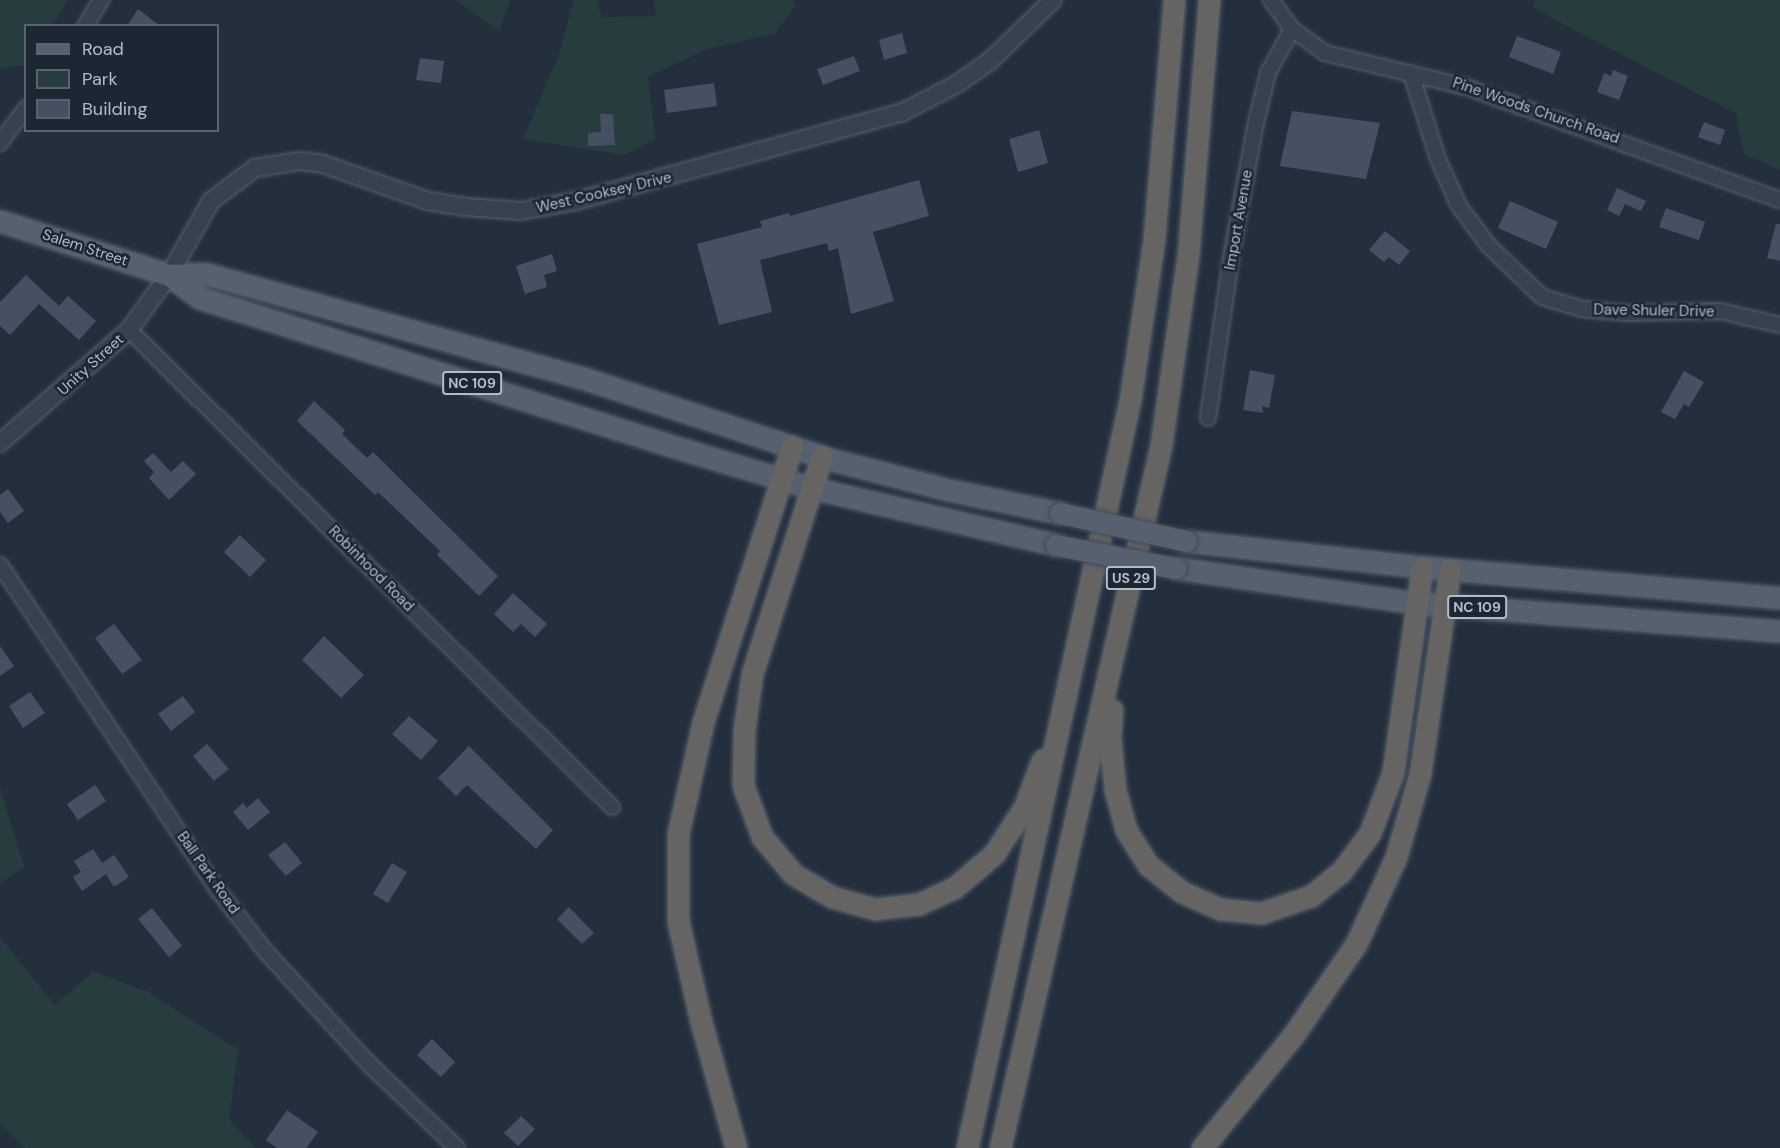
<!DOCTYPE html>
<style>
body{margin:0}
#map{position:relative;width:1780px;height:1148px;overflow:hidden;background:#242f3e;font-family:"DM Sans",sans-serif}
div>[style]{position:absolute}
.green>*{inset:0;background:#263c3f}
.building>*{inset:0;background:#455162}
.roads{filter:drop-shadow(0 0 2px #565f6c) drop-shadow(0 0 2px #565f6c)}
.minor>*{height:14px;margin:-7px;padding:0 7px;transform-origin:7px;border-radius:7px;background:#38414e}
.tertiary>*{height:16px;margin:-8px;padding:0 8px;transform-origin:8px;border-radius:8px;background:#38414e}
.primary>*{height:21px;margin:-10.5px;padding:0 10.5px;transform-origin:10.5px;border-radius:10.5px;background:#56606e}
.trunk>*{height:21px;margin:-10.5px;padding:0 10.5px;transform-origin:10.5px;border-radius:10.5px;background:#656462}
.bridges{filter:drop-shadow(0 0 2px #414a57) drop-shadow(0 0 2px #414a57)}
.primary-bridge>*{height:21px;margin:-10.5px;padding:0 10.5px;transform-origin:10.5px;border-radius:10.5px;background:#56606e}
span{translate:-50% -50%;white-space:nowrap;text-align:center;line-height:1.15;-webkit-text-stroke:5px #1d2633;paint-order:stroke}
.shield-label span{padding:2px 4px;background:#1d2633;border:2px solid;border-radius:4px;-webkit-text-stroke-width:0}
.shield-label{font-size:14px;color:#b4bcc9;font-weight:700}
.street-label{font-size:15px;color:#b4bcc9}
.legend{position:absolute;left:24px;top:24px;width:195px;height:108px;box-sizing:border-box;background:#1d2633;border:2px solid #59626f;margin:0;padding:8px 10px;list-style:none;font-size:18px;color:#b4bcc9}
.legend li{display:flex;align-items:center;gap:12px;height:30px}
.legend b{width:30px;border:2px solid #59626f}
</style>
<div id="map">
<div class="green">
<div style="clip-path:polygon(0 0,68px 0,52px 25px,26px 26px,25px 65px,0 68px)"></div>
<div style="clip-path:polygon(455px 0,510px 0,499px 31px)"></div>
<div style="clip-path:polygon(574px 0,596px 0,602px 17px,656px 16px,654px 0,792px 0,796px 4px,776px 33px,704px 50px,648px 77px,655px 139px,625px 155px,523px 139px,558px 57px)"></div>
<div style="clip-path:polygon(1535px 0,1780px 0,1780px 170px,1744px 154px,1736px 113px,1572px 29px,1533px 7px)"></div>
<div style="clip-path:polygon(0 787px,24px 867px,0 884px)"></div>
<div style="clip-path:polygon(0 937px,55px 1006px,93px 971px,148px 992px,238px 1050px,229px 1120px,256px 1148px,25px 1148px,0 1123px)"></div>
</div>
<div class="building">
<div style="clip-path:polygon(138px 9px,160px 26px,127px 26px)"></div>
<div style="clip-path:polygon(902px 33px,907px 53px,884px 60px,879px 40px)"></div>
<div style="clip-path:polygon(1517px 36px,1561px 52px,1553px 74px,1509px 57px)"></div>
<div style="clip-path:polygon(854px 56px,860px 71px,823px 85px,817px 69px)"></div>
<div style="clip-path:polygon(420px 58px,444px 61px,441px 83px,416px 80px)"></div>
<div style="clip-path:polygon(1613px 70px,1628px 76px,1619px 100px,1597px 92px,1604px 73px,1611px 76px)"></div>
<div style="clip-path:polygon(714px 83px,717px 106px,667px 113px,664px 90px)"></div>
<div style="clip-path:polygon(1292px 111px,1380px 123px,1366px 179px,1280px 166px)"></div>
<div style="clip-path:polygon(600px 114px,613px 114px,615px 145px,588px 146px,588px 133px,601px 132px)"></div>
<div style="clip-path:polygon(1704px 122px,1725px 130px,1720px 145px,1698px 137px)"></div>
<div style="clip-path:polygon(1039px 130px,1048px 163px,1018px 172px,1009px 139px)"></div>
<div style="clip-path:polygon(919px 180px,929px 216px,873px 232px,894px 301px,851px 314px,838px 248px,829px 251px,827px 243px,760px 260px,772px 312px,719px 325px,697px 244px,762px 227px,760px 221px,789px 213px,790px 216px)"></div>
<div style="clip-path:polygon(1617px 188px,1646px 201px,1641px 211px,1625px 204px,1619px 216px,1607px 210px)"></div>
<div style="clip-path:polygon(1510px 201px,1558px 222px,1546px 249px,1498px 228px)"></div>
<div style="clip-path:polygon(1666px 208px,1705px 222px,1699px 240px,1659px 227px)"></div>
<div style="clip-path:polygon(1776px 224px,1780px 224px,1780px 261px,1767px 258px)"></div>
<div style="clip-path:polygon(1385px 231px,1410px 251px,1399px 265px,1389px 257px,1384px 262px,1369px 250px)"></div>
<div style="clip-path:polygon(552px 254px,557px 271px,544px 275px,547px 287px,525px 294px,516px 266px)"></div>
<div style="clip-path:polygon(26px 275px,59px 306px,68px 296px,96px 321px,79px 340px,39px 304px,10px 335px,0 326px,0 302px)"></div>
<div style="clip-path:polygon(1250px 370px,1275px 375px,1269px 408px,1262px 406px,1263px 413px,1243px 410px)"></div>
<div style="clip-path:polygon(1684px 371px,1704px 382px,1689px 407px,1684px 404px,1675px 419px,1661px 412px)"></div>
<div style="clip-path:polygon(314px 401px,345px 430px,342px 434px,367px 458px,373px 452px,498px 576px,479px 596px,437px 555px,440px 551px,378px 492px,375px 495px,297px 421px)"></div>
<div style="clip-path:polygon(153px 453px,171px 472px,183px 461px,196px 474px,169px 500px,149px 478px,154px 472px,144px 461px)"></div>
<div style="clip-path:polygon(8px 489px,24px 511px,8px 523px,0 512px,0 495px)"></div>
<div style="clip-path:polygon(240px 535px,266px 560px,250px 577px,224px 552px)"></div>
<div style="clip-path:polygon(513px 593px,547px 624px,535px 637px,521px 624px,513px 632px,494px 614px)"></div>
<div style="clip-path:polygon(114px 624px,142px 660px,122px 674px,95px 638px)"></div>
<div style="clip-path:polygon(324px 636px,364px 675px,341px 698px,302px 660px)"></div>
<div style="clip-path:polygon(0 646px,14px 666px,0 676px)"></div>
<div style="clip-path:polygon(30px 692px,45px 713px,23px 728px,9px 706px)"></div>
<div style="clip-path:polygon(183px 696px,195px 712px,171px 731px,158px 714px)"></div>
<div style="clip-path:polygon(409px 716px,438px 741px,421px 760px,392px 734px)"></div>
<div style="clip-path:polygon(207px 744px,229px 769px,214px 781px,193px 756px)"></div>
<div style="clip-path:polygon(469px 746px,553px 830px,536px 849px,467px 785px,456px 796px,438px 778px)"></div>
<div style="clip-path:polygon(95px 785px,106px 801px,78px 820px,67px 804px)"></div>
<div style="clip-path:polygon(258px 798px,270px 812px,248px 830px,233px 812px,243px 803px,247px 808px)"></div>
<div style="clip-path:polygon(285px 842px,302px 863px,286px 876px,268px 855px)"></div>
<div style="clip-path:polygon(93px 849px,102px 863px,114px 855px,129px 877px,114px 887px,106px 874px,82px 891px,73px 877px,81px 872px,74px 861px)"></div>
<div style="clip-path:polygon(392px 863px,407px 872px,388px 903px,373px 894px)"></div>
<div style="clip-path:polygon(569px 907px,594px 933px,582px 944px,557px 919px)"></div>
<div style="clip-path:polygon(152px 908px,182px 946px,169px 957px,138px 919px)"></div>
<div style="clip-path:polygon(432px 1039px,455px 1062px,441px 1077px,417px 1055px)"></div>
<div style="clip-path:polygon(287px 1110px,318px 1132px,306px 1148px,277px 1148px,266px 1140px)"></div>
<div style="clip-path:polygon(521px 1116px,535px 1129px,518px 1146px,504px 1133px)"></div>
</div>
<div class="roads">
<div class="minor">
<div style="left:1271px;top:0;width:36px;rotate:54deg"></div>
<div style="left:1292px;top:29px;width:41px;rotate:36deg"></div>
<div style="left:1325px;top:53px;width:145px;rotate:13.6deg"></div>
<div style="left:1466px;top:87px;width:334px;rotate:19.8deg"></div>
<div style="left:85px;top:26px;width:31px;rotate:-58deg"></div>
<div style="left:1411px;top:73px;width:90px;rotate:72.6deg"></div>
<div style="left:1438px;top:159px;width:51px;rotate:65.9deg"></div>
<div style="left:1459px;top:206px;width:49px;rotate:53.4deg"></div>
<div style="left:1488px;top:245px;width:75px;rotate:43.9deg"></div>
<div style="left:1542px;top:297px;width:42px;rotate:16.7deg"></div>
<div style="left:1582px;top:309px;width:44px;rotate:5.2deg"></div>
<div style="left:1626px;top:313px;width:94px;rotate:-1.2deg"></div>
<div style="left:1720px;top:311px;width:62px;rotate:13.1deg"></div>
<div style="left:0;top:143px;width:44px;rotate:-53.4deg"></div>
<div style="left:129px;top:330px;width:679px;rotate:44.64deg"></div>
<div style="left:1208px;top:418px;width:168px;rotate:-81.8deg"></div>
<div style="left:1232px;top:252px;width:131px;rotate:-79.5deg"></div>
<div style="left:1256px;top:123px;width:51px;rotate:-76.5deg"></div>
<div style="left:1268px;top:73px;width:50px;rotate:-61.4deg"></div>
<div style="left:0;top:565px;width:390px;rotate:56.2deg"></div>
<div style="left:217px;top:889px;width:80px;rotate:52.1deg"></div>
<div style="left:266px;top:952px;width:155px;rotate:47.4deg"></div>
<div style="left:371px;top:1066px;width:119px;rotate:43.6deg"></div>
</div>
<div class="tertiary">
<div style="left:0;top:443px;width:171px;rotate:-41.2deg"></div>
<div style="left:129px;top:330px;width:68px;rotate:-54deg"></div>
<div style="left:169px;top:275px;width:85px;rotate:-60.4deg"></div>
<div style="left:211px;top:201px;width:55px;rotate:-36.9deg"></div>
<div style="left:255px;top:168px;width:46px;rotate:-8.8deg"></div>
<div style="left:300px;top:161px;width:23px;rotate:7deg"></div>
<div style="left:323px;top:164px;width:111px;rotate:19.4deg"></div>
<div style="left:428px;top:201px;width:38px;rotate:9deg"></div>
<div style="left:466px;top:207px;width:55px;rotate:4.2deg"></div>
<div style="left:521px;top:211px;width:56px;rotate:-10.3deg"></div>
<div style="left:576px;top:201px;width:337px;rotate:-15.2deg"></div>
<div style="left:901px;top:113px;width:63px;rotate:-27.4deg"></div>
<div style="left:957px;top:84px;width:39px;rotate:-35deg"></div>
<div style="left:989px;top:62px;width:89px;rotate:-44.1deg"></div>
</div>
<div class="primary">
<div style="left:0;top:221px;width:177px;rotate:17.7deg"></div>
<div style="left:169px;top:275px;width:39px;rotate:37deg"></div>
<div style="left:200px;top:298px;width:487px;rotate:17.4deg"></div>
<div style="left:665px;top:444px;width:153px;rotate:16.7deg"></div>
<div style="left:812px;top:488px;width:251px;rotate:13.1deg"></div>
<div style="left:169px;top:275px;width:38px;rotate:-2deg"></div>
<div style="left:207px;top:274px;width:390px;rotate:15.5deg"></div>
<div style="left:583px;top:378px;width:263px;rotate:18.2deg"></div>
<div style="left:833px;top:460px;width:120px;rotate:14.5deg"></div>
<div style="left:949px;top:490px;width:113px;rotate:11.7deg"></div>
<div style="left:1186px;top:541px;width:237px;rotate:6.3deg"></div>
<div style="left:1422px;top:567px;width:359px;rotate:4.9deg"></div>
<div style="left:1176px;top:568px;width:244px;rotate:8.3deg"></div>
<div style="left:1417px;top:603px;width:364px;rotate:4.4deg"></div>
</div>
<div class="trunk">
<div style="left:822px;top:456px;width:229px;rotate:107.8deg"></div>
<div style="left:752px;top:674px;width:57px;rotate:98.1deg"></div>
<div style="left:744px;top:730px;width:55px;rotate:91deg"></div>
<div style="left:743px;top:785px;width:55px;rotate:69.9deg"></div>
<div style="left:762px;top:837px;width:48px;rotate:50deg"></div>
<div style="left:793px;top:874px;width:45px;rotate:30.5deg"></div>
<div style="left:832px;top:897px;width:45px;rotate:15.6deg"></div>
<div style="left:875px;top:909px;width:44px;rotate:-6.5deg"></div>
<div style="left:919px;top:904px;width:38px;rotate:-25deg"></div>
<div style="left:954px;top:888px;width:52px;rotate:-40.4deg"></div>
<div style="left:994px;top:854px;width:57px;rotate:-57.1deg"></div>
<div style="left:1025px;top:806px;width:49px;rotate:-69.7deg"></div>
<div style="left:1112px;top:710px;width:28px;rotate:94deg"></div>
<div style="left:1110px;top:738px;width:52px;rotate:84.5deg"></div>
<div style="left:1115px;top:790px;width:41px;rotate:74.6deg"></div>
<div style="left:1126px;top:830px;width:41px;rotate:57.8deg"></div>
<div style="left:1148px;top:865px;width:43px;rotate:38.5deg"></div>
<div style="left:1182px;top:892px;width:42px;rotate:24.1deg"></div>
<div style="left:1220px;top:909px;width:41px;rotate:5.6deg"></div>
<div style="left:1261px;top:913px;width:53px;rotate:-18.8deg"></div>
<div style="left:1311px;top:896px;width:38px;rotate:-39deg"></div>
<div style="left:1341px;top:872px;width:49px;rotate:-53.4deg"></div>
<div style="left:1370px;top:833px;width:65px;rotate:-69.3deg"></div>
<div style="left:1393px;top:772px;width:207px;rotate:-81.9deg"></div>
<div style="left:736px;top:1148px;width:131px;rotate:-105.5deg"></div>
<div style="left:701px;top:1022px;width:104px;rotate:-102.8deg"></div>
<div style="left:678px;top:921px;width:87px;rotate:-90deg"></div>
<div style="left:678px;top:834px;width:115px;rotate:-77.4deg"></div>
<div style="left:703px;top:722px;width:290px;rotate:-72.1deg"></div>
<div style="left:967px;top:1148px;width:766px;rotate:-77.71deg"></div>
<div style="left:1130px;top:400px;width:163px;rotate:-81.5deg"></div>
<div style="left:1154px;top:239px;width:240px;rotate:-85.2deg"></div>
<div style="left:1000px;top:1148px;width:721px;rotate:-77.1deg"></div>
<div style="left:1161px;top:445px;width:191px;rotate:-81.9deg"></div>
<div style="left:1188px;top:256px;width:257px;rotate:-85.3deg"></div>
<div style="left:1202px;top:1148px;width:143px;rotate:-51deg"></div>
<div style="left:1292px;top:1037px;width:113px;rotate:-55.5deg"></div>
<div style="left:1356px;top:944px;width:96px;rotate:-65.3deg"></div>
<div style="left:1396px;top:857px;width:86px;rotate:-73.9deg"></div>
<div style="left:1420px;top:774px;width:207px;rotate:-81.7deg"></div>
</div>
</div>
<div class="bridges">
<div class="primary-bridge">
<div style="left:1060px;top:513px;width:129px;rotate:12.5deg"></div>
<div style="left:1056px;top:545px;width:122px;rotate:10.9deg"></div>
</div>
</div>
<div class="shield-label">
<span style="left:472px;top:383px">NC 109</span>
<span style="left:1131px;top:578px">US 29</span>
<span style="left:1477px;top:607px">NC 109</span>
</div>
<div class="street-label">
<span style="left:1536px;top:111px;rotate:19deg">Pine Woods Church Road</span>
<span style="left:604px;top:193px;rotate:-13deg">West Cooksey Drive</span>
<span style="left:1239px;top:220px;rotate:-80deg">Import Avenue</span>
<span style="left:85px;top:248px;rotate:18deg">Salem Street</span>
<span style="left:1654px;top:311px;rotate:1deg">Dave Shuler Drive</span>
<span style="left:91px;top:365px;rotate:-42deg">Unity Street</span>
<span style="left:371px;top:569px;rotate:45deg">Robinhood Road</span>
<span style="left:208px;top:873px;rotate:55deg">Ball Park Road</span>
</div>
<ul class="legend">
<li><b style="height:8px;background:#56606e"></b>Road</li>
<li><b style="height:16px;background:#263c3f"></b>Park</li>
<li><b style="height:16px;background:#455162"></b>Building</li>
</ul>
</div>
